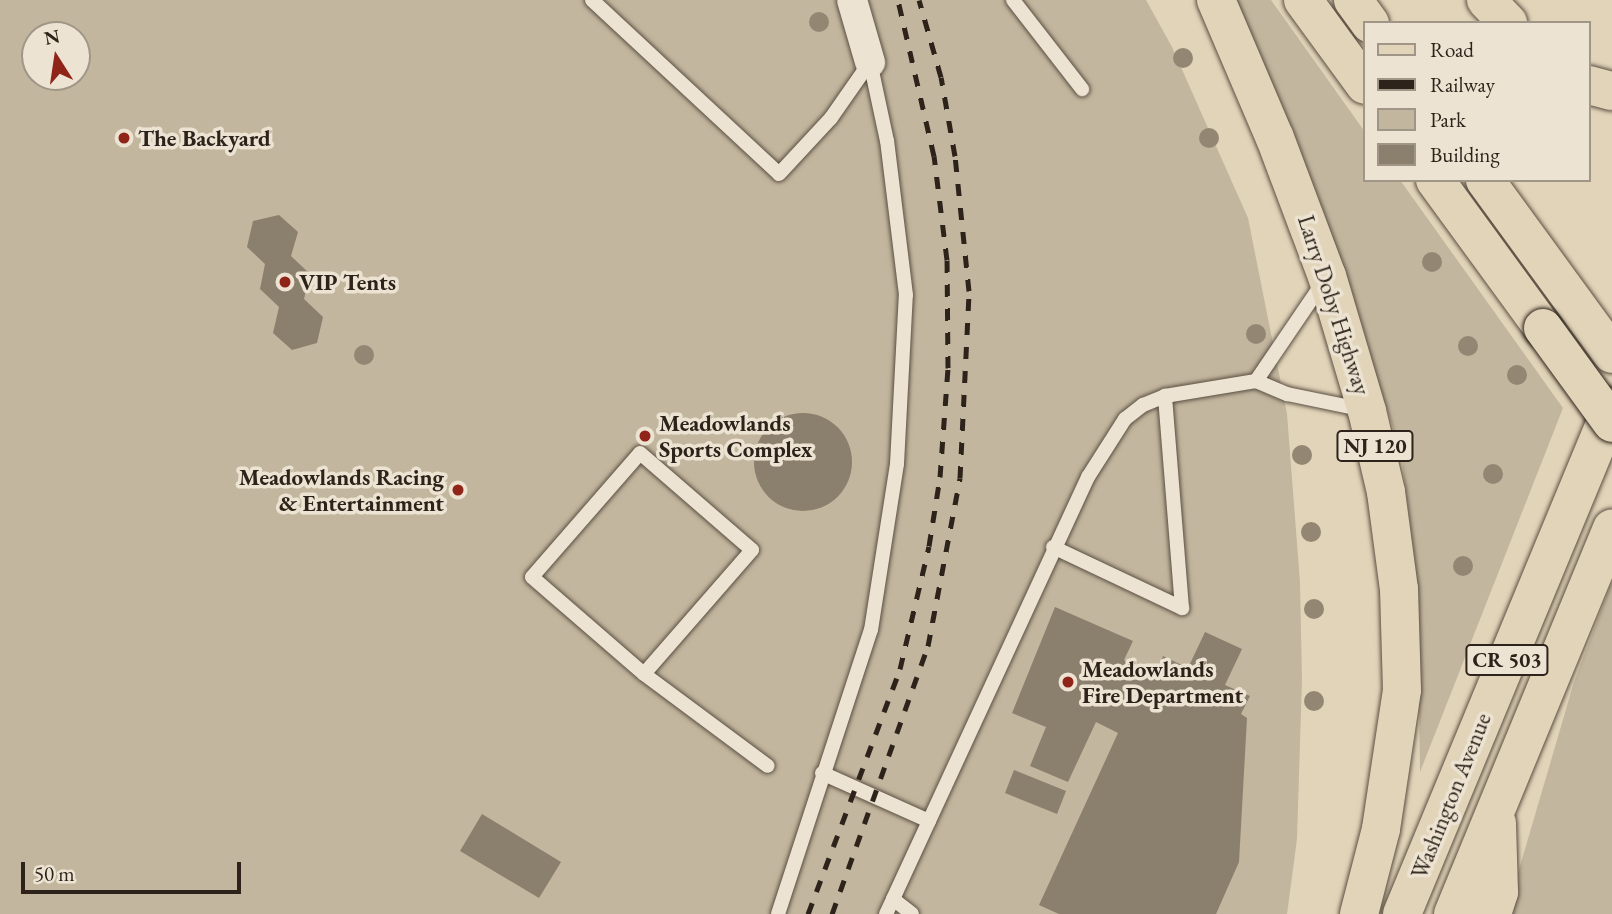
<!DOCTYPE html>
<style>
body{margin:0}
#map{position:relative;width:1612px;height:914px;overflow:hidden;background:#e2d4b9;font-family:"EB Garamond",serif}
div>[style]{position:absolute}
.green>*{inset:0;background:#c3b69e}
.building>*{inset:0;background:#8b7f6d}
.round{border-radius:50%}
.roads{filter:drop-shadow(0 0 2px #5a4f42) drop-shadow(0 0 2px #5a4f42)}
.lane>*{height:14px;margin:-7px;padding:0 7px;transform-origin:7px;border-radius:7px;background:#ece3d2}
.street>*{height:30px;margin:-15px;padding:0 15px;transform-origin:15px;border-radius:15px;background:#ece3d2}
.primary>*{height:38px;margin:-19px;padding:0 19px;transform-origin:19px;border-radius:19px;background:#e2d4b9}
.rail>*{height:5px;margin-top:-2.5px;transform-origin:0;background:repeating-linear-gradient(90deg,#2d231a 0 12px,transparent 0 24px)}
.bridges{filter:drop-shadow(0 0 2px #2d231a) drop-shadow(0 0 2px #2d231a)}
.primary-bridge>*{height:38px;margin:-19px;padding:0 19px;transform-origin:19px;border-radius:19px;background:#e2d4b9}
.trees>*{width:20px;height:20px;margin:-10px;border-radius:50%;background:#938774}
.dots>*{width:19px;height:19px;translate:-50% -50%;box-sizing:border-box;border:4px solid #ece3d2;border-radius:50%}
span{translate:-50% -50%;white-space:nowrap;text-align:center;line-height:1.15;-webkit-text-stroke:7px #ece3d2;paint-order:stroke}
.shield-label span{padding:2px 5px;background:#ece3d2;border:2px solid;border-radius:5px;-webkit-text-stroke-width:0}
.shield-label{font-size:21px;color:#2d231a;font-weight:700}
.poi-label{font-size:23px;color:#2d231a;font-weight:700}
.left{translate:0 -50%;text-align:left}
.right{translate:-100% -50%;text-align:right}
.street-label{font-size:23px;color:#2d231a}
.legend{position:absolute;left:1363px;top:21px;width:228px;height:161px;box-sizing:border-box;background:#ece3d2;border:2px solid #a09688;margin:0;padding:9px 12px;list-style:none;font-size:21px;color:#2d231a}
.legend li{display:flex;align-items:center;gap:14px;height:35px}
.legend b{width:35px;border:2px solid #a09688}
.north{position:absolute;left:21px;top:21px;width:70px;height:70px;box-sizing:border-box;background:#ece3d2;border:2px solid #a09688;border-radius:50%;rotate:348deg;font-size:19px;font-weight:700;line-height:28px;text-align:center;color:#2d231a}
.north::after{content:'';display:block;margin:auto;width:24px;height:32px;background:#8f2418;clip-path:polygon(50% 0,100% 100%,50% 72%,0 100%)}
.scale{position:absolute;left:21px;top:862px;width:220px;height:32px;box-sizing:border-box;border:4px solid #2d231a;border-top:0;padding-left:9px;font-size:21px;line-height:24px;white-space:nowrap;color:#2d231a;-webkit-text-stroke:5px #ece3d2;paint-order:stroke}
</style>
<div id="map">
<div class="green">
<div style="clip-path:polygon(evenodd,0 0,1146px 0,1172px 47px,1248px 218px,1287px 414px,1300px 582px,1302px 680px,1297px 839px,1287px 914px,0 914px,0 0,35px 35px,77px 35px,77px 77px,35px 77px,35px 35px)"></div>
<div style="clip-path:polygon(1230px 0,1271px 0,1365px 132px,1365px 180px,1400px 180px,1563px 408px,1420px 772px,1417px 579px,1401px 452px,1323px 212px)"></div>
<div style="clip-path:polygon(1612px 582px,1612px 914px,1506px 914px,1574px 682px)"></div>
</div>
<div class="building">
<div style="clip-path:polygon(279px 215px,298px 232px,291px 256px,310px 274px,304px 299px,323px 317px,317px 343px,292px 350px,273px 333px,279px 307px,260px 289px,265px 264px,247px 247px,253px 221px)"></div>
<div class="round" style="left:754px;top:413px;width:98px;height:98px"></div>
<div style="clip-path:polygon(1055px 607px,1133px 641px,1124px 660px,1155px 675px,1163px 656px,1188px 668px,1205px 632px,1242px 649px,1225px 685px,1250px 696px,1241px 714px,1247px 718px,1239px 862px,1216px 914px,1059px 914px,1039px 905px,1118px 733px,1096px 722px,1068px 782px,1030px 766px,1046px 727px,1012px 713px)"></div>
<div style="clip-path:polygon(1014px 770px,1066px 791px,1057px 814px,1005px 793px)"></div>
<div style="clip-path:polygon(482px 814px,561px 862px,539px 898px,460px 851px)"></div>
</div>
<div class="roads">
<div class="lane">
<div style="left:592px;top:0;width:255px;rotate:42.9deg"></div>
<div style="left:779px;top:174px;width:76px;rotate:-47.1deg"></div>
<div style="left:831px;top:118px;width:68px;rotate:-55.1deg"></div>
<div style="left:1013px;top:0;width:113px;rotate:52.2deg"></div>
<div style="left:1256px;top:381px;width:121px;rotate:-55.8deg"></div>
<div style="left:1053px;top:547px;width:143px;rotate:25.3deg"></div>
<div style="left:1182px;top:608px;width:213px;rotate:-94.6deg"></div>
<div style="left:644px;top:674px;width:148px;rotate:-139.1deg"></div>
<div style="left:532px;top:577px;width:164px;rotate:-48.9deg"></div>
<div style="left:640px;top:453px;width:148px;rotate:40.9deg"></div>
<div style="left:752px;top:550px;width:164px;rotate:131.1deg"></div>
<div style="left:644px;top:674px;width:154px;rotate:36.6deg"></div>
<div style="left:822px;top:773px;width:117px;rotate:24.2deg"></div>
<div style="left:929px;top:821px;width:379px;rotate:-65.2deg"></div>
<div style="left:1088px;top:477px;width:69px;rotate:-57.5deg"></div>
<div style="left:1125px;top:419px;width:23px;rotate:-38deg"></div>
<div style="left:1143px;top:405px;width:24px;rotate:-22deg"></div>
<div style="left:1165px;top:396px;width:92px;rotate:-9.4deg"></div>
<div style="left:1256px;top:381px;width:34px;rotate:23deg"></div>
<div style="left:1287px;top:394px;width:80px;rotate:11.6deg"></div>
<div style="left:893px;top:899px;width:86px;rotate:-65.2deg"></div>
<div style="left:778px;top:914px;width:299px;rotate:-71.9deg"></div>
<div style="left:871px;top:630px;width:168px;rotate:-81.1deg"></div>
<div style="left:897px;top:464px;width:169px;rotate:-87deg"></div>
<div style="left:906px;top:295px;width:155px;rotate:-97deg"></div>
<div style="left:887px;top:141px;width:81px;rotate:-102.1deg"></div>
<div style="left:886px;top:914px;width:17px;rotate:-65deg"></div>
<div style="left:893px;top:899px;width:24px;rotate:38deg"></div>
</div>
<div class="street">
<div style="left:852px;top:0;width:65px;rotate:73.8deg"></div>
</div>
<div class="primary">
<div style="left:1216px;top:0;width:150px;rotate:66.9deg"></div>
<div style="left:1275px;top:138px;width:147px;rotate:69.4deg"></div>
<div style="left:1327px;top:276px;width:141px;rotate:73.5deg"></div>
<div style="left:1367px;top:411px;width:83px;rotate:76.8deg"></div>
<div style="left:1386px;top:492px;width:98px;rotate:82.4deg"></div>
<div style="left:1399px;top:589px;width:101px;rotate:88.3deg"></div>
<div style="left:1402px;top:690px;width:141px;rotate:98.6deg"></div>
<div style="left:1381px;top:829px;width:88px;rotate:104.5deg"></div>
<div style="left:1303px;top:0;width:105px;rotate:53.9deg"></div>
<div style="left:1353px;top:0;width:29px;rotate:54deg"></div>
<div style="left:1486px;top:0;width:32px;rotate:46deg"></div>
<div style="left:1589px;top:85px;width:24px;rotate:15deg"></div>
<div style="left:1435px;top:180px;width:183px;rotate:53.9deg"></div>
<div style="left:1485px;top:180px;width:215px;rotate:53.9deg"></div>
<div style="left:1402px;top:914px;width:549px;rotate:-67.5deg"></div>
<div style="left:1453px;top:914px;width:417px;rotate:-67.6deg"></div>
<div style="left:1492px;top:914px;width:23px;rotate:-72deg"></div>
<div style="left:1499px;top:892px;width:69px;rotate:-91.7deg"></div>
</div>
</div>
<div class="rail">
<div style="left:808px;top:914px;width:262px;rotate:-69.4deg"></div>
<div style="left:900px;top:669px;width:126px;rotate:-76.7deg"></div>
<div style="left:929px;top:546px;width:70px;rotate:-80.9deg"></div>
<div style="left:940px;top:477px;width:109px;rotate:-85.8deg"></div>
<div style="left:948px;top:368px;width:108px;rotate:-90.5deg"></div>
<div style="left:947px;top:260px;width:105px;rotate:-97.1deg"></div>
<div style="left:934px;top:156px;width:160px;rotate:-103deg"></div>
<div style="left:832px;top:914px;width:285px;rotate:-70.3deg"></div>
<div style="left:928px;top:646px;width:171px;rotate:-79.2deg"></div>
<div style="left:960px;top:478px;width:187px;rotate:-87.2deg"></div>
<div style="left:969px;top:291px;width:136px;rotate:-95.9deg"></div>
<div style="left:955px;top:156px;width:80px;rotate:-100deg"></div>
<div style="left:941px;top:77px;width:80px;rotate:-105.9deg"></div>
</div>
<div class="bridges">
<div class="primary-bridge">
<div style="left:1543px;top:328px;width:117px;rotate:54deg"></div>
</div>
</div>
<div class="trees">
<div style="left:819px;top:22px"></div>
<div style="left:1183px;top:58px"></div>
<div style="left:1209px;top:138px"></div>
<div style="left:1432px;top:262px"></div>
<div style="left:1256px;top:334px"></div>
<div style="left:1468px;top:346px"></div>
<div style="left:364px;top:355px"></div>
<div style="left:1517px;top:375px"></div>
<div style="left:1302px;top:455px"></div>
<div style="left:1493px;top:474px"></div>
<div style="left:1311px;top:532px"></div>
<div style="left:1463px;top:566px"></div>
<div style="left:1314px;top:609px"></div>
<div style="left:1314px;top:701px"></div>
</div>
<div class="dots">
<div style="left:124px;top:138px;background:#8f2418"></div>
<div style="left:285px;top:282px;background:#8f2418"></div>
<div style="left:645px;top:436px;background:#8f2418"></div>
<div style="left:458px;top:490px;background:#8f2418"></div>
<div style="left:1068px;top:682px;background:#8f2418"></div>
</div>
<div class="shield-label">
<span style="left:1375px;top:446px">NJ 120</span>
<span style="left:1507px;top:660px">CR 503</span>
</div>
<div class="poi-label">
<span class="left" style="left:138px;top:138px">The Backyard</span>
<span class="left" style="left:299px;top:282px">VIP Tents</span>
<span class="left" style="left:659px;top:436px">Meadowlands<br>Sports Complex</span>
<span class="right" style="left:444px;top:490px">Meadowlands Racing<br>&amp; Entertainment</span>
<span class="left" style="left:1082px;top:682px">Meadowlands<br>Fire Department</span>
</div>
<div class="street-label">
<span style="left:1334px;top:305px;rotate:72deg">Larry Doby Highway</span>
<span style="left:1451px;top:796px;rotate:-68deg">Washington Avenue</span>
</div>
<ul class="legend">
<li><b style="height:9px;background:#e2d4b9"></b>Road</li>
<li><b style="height:9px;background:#2d231a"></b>Railway</li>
<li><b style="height:19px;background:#c3b69e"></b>Park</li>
<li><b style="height:19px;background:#8b7f6d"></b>Building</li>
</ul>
<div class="north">N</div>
<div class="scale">50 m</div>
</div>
